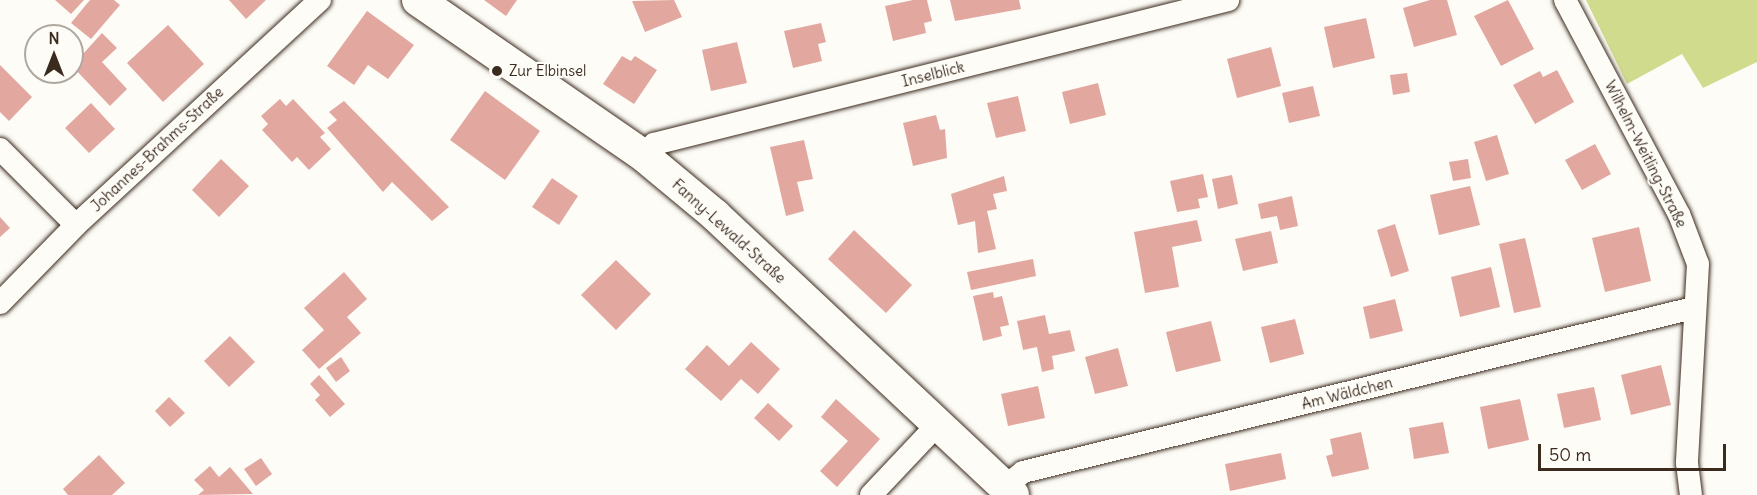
<!DOCTYPE html>
<meta charset="utf-8">
<style>
body{margin:0}
#map{position:relative;width:1757px;height:495px;overflow:hidden;background:#fdfcf7;font-family:Delius,sans-serif}
div>[style]{position:absolute}
.green>*{inset:0;background:#d0db8e}
.building>*{inset:0;background:#e2a8a0}
.roads{filter:drop-shadow(0 0 2px #3b2a1e) drop-shadow(0 0 2px #3b2a1e)}
.street>*{height:22px;margin:-11px;padding:0 11px;transform-origin:11px;border-radius:11px;background:#fdfcf7}
.secondary>*{height:32px;margin:-16px;padding:0 16px;transform-origin:16px;border-radius:16px;background:#fdfcf7}
.dots>*{width:16px;height:16px;translate:-50% -50%;box-sizing:border-box;border:3px solid #fdfcf7;border-radius:50%}
span{translate:-50% -50%;white-space:nowrap;text-align:center;line-height:1.15;-webkit-text-stroke:4.5px #fdfcf7;paint-order:stroke}
.poi-label{font-size:15px;color:#3b2a1e}
.left{translate:0 -50%;text-align:left}
.street-label{font-size:15px;color:#3b2a1e}
.north{position:absolute;left:24px;top:24px;width:60px;height:60px;box-sizing:border-box;background:#fdfcf7;border:2px solid #afa8a0;border-radius:50%;rotate:0deg;font-size:16px;font-weight:700;line-height:24px;text-align:center;color:#3b2a1e}
.north::after{content:'';display:block;margin:auto;width:21px;height:27px;background:#3b2a1e;clip-path:polygon(50% 0,100% 100%,50% 72%,0 100%)}
.scale{position:absolute;left:1538px;top:444px;width:188px;height:27px;box-sizing:border-box;border:3px solid #3b2a1e;border-top:0;padding-left:8px;font-size:18px;line-height:21px;white-space:nowrap;color:#3b2a1e;-webkit-text-stroke:4px #fdfcf7;paint-order:stroke}
</style>
<div id="map">
<div class="green">
<div style="clip-path:polygon(1586px 0,1757px 0,1757px 62px,1703px 88px,1682px 54px,1627px 84px)"></div>
</div>
<div class="building">
<div style="clip-path:polygon(55px 0,84px 0,71px 14px)"></div>
<div style="clip-path:polygon(90px 0,114px 0,120px 5px,91px 39px,71px 23px)"></div>
<div style="clip-path:polygon(229px 0,266px 0,246px 19px)"></div>
<div style="clip-path:polygon(484px 0,517px 0,506px 16px)"></div>
<div style="clip-path:polygon(674px 0,682px 17px,645px 32px,632px 1px)"></div>
<div style="clip-path:polygon(913px 0,927px 0,932px 21px,924px 23px,926px 33px,893px 41px,885px 6px)"></div>
<div style="clip-path:polygon(950px 0,1019px 0,1021px 9px,955px 21px)"></div>
<div style="clip-path:polygon(1430px 0,1447px 0,1457px 35px,1414px 47px,1403px 8px)"></div>
<div style="clip-path:polygon(1508px 0,1534px 49px,1501px 66px,1474px 16px)"></div>
<div style="clip-path:polygon(367px 11px,414px 45px,388px 79px,368px 65px,354px 85px,327px 66px)"></div>
<div style="clip-path:polygon(1366px 18px,1375px 58px,1333px 68px,1324px 27px)"></div>
<div style="clip-path:polygon(821px 23px,826px 42px,818px 44px,822px 61px,793px 68px,784px 31px)"></div>
<div style="clip-path:polygon(168px 25px,204px 64px,163px 102px,127px 63px)"></div>
<div style="clip-path:polygon(102px 33px,117px 48px,102px 62px,127px 89px,110px 106px,72px 66px)"></div>
<div style="clip-path:polygon(737px 42px,747px 83px,711px 91px,702px 50px)"></div>
<div style="clip-path:polygon(1271px 47px,1281px 86px,1237px 98px,1227px 59px)"></div>
<div style="clip-path:polygon(622px 56px,631px 61px,635px 56px,657px 70px,634px 104px,603px 84px)"></div>
<div style="clip-path:polygon(0 65px,32px 97px,9px 121px,0 112px)"></div>
<div style="clip-path:polygon(1557px 70px,1574px 102px,1535px 124px,1513px 85px,1540px 71px,1543px 77px)"></div>
<div style="clip-path:polygon(1407px 73px,1410px 92px,1393px 95px,1390px 75px)"></div>
<div style="clip-path:polygon(1098px 83px,1106px 115px,1070px 124px,1062px 92px)"></div>
<div style="clip-path:polygon(1313px 86px,1320px 116px,1289px 123px,1282px 93px)"></div>
<div style="clip-path:polygon(485px 91px,540px 131px,505px 180px,450px 140px)"></div>
<div style="clip-path:polygon(1018px 96px,1026px 131px,996px 138px,987px 103px)"></div>
<div style="clip-path:polygon(280px 99px,286px 106px,293px 99px,325px 133px,320px 137px,331px 149px,309px 170px,297px 157px,292px 162px,262px 130px,268px 124px,261px 116px)"></div>
<div style="clip-path:polygon(344px 101px,449px 207px,432px 221px,392px 182px,383px 192px,327px 128px,337px 120px,329px 112px)"></div>
<div style="clip-path:polygon(91px 103px,115px 129px,89px 153px,65px 128px)"></div>
<div style="clip-path:polygon(936px 115px,940px 130px,945px 129px,947px 158px,913px 166px,903px 123px)"></div>
<div style="clip-path:polygon(1497px 135px,1509px 174px,1486px 181px,1474px 142px)"></div>
<div style="clip-path:polygon(804px 140px,813px 179px,797px 182px,804px 211px,786px 216px,770px 147px)"></div>
<div style="clip-path:polygon(1595px 144px,1611px 174px,1582px 190px,1565px 160px)"></div>
<div style="clip-path:polygon(221px 159px,249px 186px,219px 217px,192px 190px)"></div>
<div style="clip-path:polygon(1468px 159px,1471px 178px,1453px 181px,1449px 162px)"></div>
<div style="clip-path:polygon(1203px 174px,1208px 197px,1198px 199px,1200px 208px,1177px 212px,1170px 181px)"></div>
<div style="clip-path:polygon(1232px 175px,1238px 204px,1218px 209px,1212px 179px)"></div>
<div style="clip-path:polygon(1004px 176px,1007px 191px,993px 194px,997px 209px,987px 211px,996px 249px,978px 253px,975px 221px,958px 225px,951px 194px)"></div>
<div style="clip-path:polygon(552px 178px,578px 196px,559px 225px,532px 207px)"></div>
<div style="clip-path:polygon(1470px 186px,1480px 225px,1439px 235px,1430px 195px)"></div>
<div style="clip-path:polygon(1292px 196px,1298px 226px,1280px 230px,1277px 216px,1261px 219px,1258px 204px)"></div>
<div style="clip-path:polygon(0 217px,10px 228px,0 237px)"></div>
<div style="clip-path:polygon(1197px 220px,1202px 241px,1172px 247px,1179px 287px,1145px 293px,1134px 232px)"></div>
<div style="clip-path:polygon(1395px 224px,1409px 271px,1391px 277px,1377px 230px)"></div>
<div style="clip-path:polygon(1639px 227px,1651px 281px,1605px 292px,1592px 238px)"></div>
<div style="clip-path:polygon(854px 230px,912px 285px,886px 313px,828px 259px)"></div>
<div style="clip-path:polygon(1271px 231px,1278px 263px,1243px 271px,1235px 239px)"></div>
<div style="clip-path:polygon(1525px 238px,1541px 307px,1514px 313px,1499px 244px)"></div>
<div style="clip-path:polygon(1033px 259px,1036px 276px,971px 290px,967px 272px)"></div>
<div style="clip-path:polygon(616px 260px,651px 294px,616px 330px,581px 295px)"></div>
<div style="clip-path:polygon(1491px 267px,1500px 307px,1460px 317px,1451px 277px)"></div>
<div style="clip-path:polygon(344px 272px,367px 299px,347px 317px,361px 333px,319px 369px,302px 350px,324px 330px,304px 308px)"></div>
<div style="clip-path:polygon(993px 292px,994px 298px,1002px 296px,1009px 325px,1000px 327px,1002px 336px,983px 341px,973px 296px)"></div>
<div style="clip-path:polygon(1395px 299px,1403px 331px,1370px 339px,1363px 307px)"></div>
<div style="clip-path:polygon(1045px 315px,1049px 334px,1070px 330px,1075px 351px,1052px 356px,1054px 369px,1042px 372px,1037px 347px,1023px 350px,1017px 321px)"></div>
<div style="clip-path:polygon(1295px 319px,1304px 354px,1270px 363px,1261px 327px)"></div>
<div style="clip-path:polygon(1211px 321px,1221px 361px,1176px 372px,1166px 332px)"></div>
<div style="clip-path:polygon(230px 336px,255px 362px,229px 387px,204px 361px)"></div>
<div style="clip-path:polygon(751px 342px,780px 369px,758px 394px,741px 379px,721px 401px,685px 369px,707px 345px,729px 366px)"></div>
<div style="clip-path:polygon(1118px 348px,1128px 386px,1095px 394px,1085px 357px)"></div>
<div style="clip-path:polygon(341px 357px,350px 371px,336px 382px,326px 368px)"></div>
<div style="clip-path:polygon(1661px 365px,1671px 405px,1631px 415px,1621px 375px)"></div>
<div style="clip-path:polygon(319px 375px,345px 404px,330px 417px,315px 400px,320px 395px,310px 384px)"></div>
<div style="clip-path:polygon(1038px 386px,1045px 418px,1008px 426px,1001px 394px)"></div>
<div style="clip-path:polygon(1594px 387px,1601px 420px,1564px 428px,1557px 394px)"></div>
<div style="clip-path:polygon(169px 397px,185px 413px,170px 427px,155px 411px)"></div>
<div style="clip-path:polygon(836px 399px,880px 439px,837px 487px,820px 471px,848px 441px,821px 417px)"></div>
<div style="clip-path:polygon(1520px 399px,1529px 440px,1488px 449px,1480px 407px)"></div>
<div style="clip-path:polygon(768px 403px,793px 426px,779px 441px,754px 418px)"></div>
<div style="clip-path:polygon(1443px 422px,1449px 453px,1414px 459px,1409px 428px)"></div>
<div style="clip-path:polygon(1361px 432px,1369px 469px,1332px 477px,1326px 456px,1333px 454px,1330px 439px)"></div>
<div style="clip-path:polygon(1281px 453px,1286px 479px,1230px 491px,1225px 464px)"></div>
<div style="clip-path:polygon(99px 455px,125px 483px,112px 495px,68px 495px,63px 489px)"></div>
<div style="clip-path:polygon(261px 458px,272px 474px,256px 486px,244px 469px)"></div>
<div style="clip-path:polygon(210px 466px,219px 477px,230px 467px,253px 494px,198px 495px,204px 490px,194px 480px)"></div>
</div>
<div class="roads">
<div class="street">
<div style="left:1565px;top:0;width:242px;rotate:62deg"></div>
<div style="left:1679px;top:214px;width:53px;rotate:69.2deg"></div>
<div style="left:1698px;top:264px;width:199px;rotate:93.2deg"></div>
<div style="left:1687px;top:463px;width:32px;rotate:83deg"></div>
<div style="left:0;top:149px;width:107px;rotate:45deg"></div>
<div style="left:644px;top:156px;width:16px;rotate:-50deg"></div>
<div style="left:654px;top:144px;width:592px;rotate:-14.08deg"></div>
<div style="left:0;top:303px;width:109px;rotate:-45.7deg"></div>
<div style="left:76px;top:225px;width:332px;rotate:-42.7deg"></div>
<div style="left:1004px;top:487px;width:24px;rotate:-38deg"></div>
<div style="left:1023px;top:472px;width:690px;rotate:-13.75deg"></div>
<div style="left:871px;top:495px;width:98px;rotate:-46.7deg"></div>
</div>
<div class="secondary">
<div style="left:418px;top:0;width:275px;rotate:34.6deg"></div>
<div style="left:644px;top:156px;width:92px;rotate:39.7deg"></div>
<div style="left:715px;top:215px;width:409px;rotate:43.2deg"></div>
</div>
</div>
<div class="dots">
<div style="left:497px;top:71px;background:#3b2a1e"></div>
</div>
<div class="poi-label">
<span class="left" style="left:509px;top:71px">Zur Elbinsel</span>
</div>
<div class="street-label">
<span style="left:933px;top:74px;rotate:-14deg">Inselblick</span>
<span style="left:157px;top:149px;rotate:-43deg">Johannes-Brahms-Straße</span>
<span style="left:1646px;top:154px;rotate:63deg">Wilhelm-Weitling-Straße</span>
<span style="left:729px;top:231px;rotate:42deg">Fanny-Lewald-Straße</span>
<span style="left:1347px;top:393px;rotate:-14deg">Am Wäldchen</span>
</div>
<div class="north">N</div>
<div class="scale">50 m</div>
</div>
